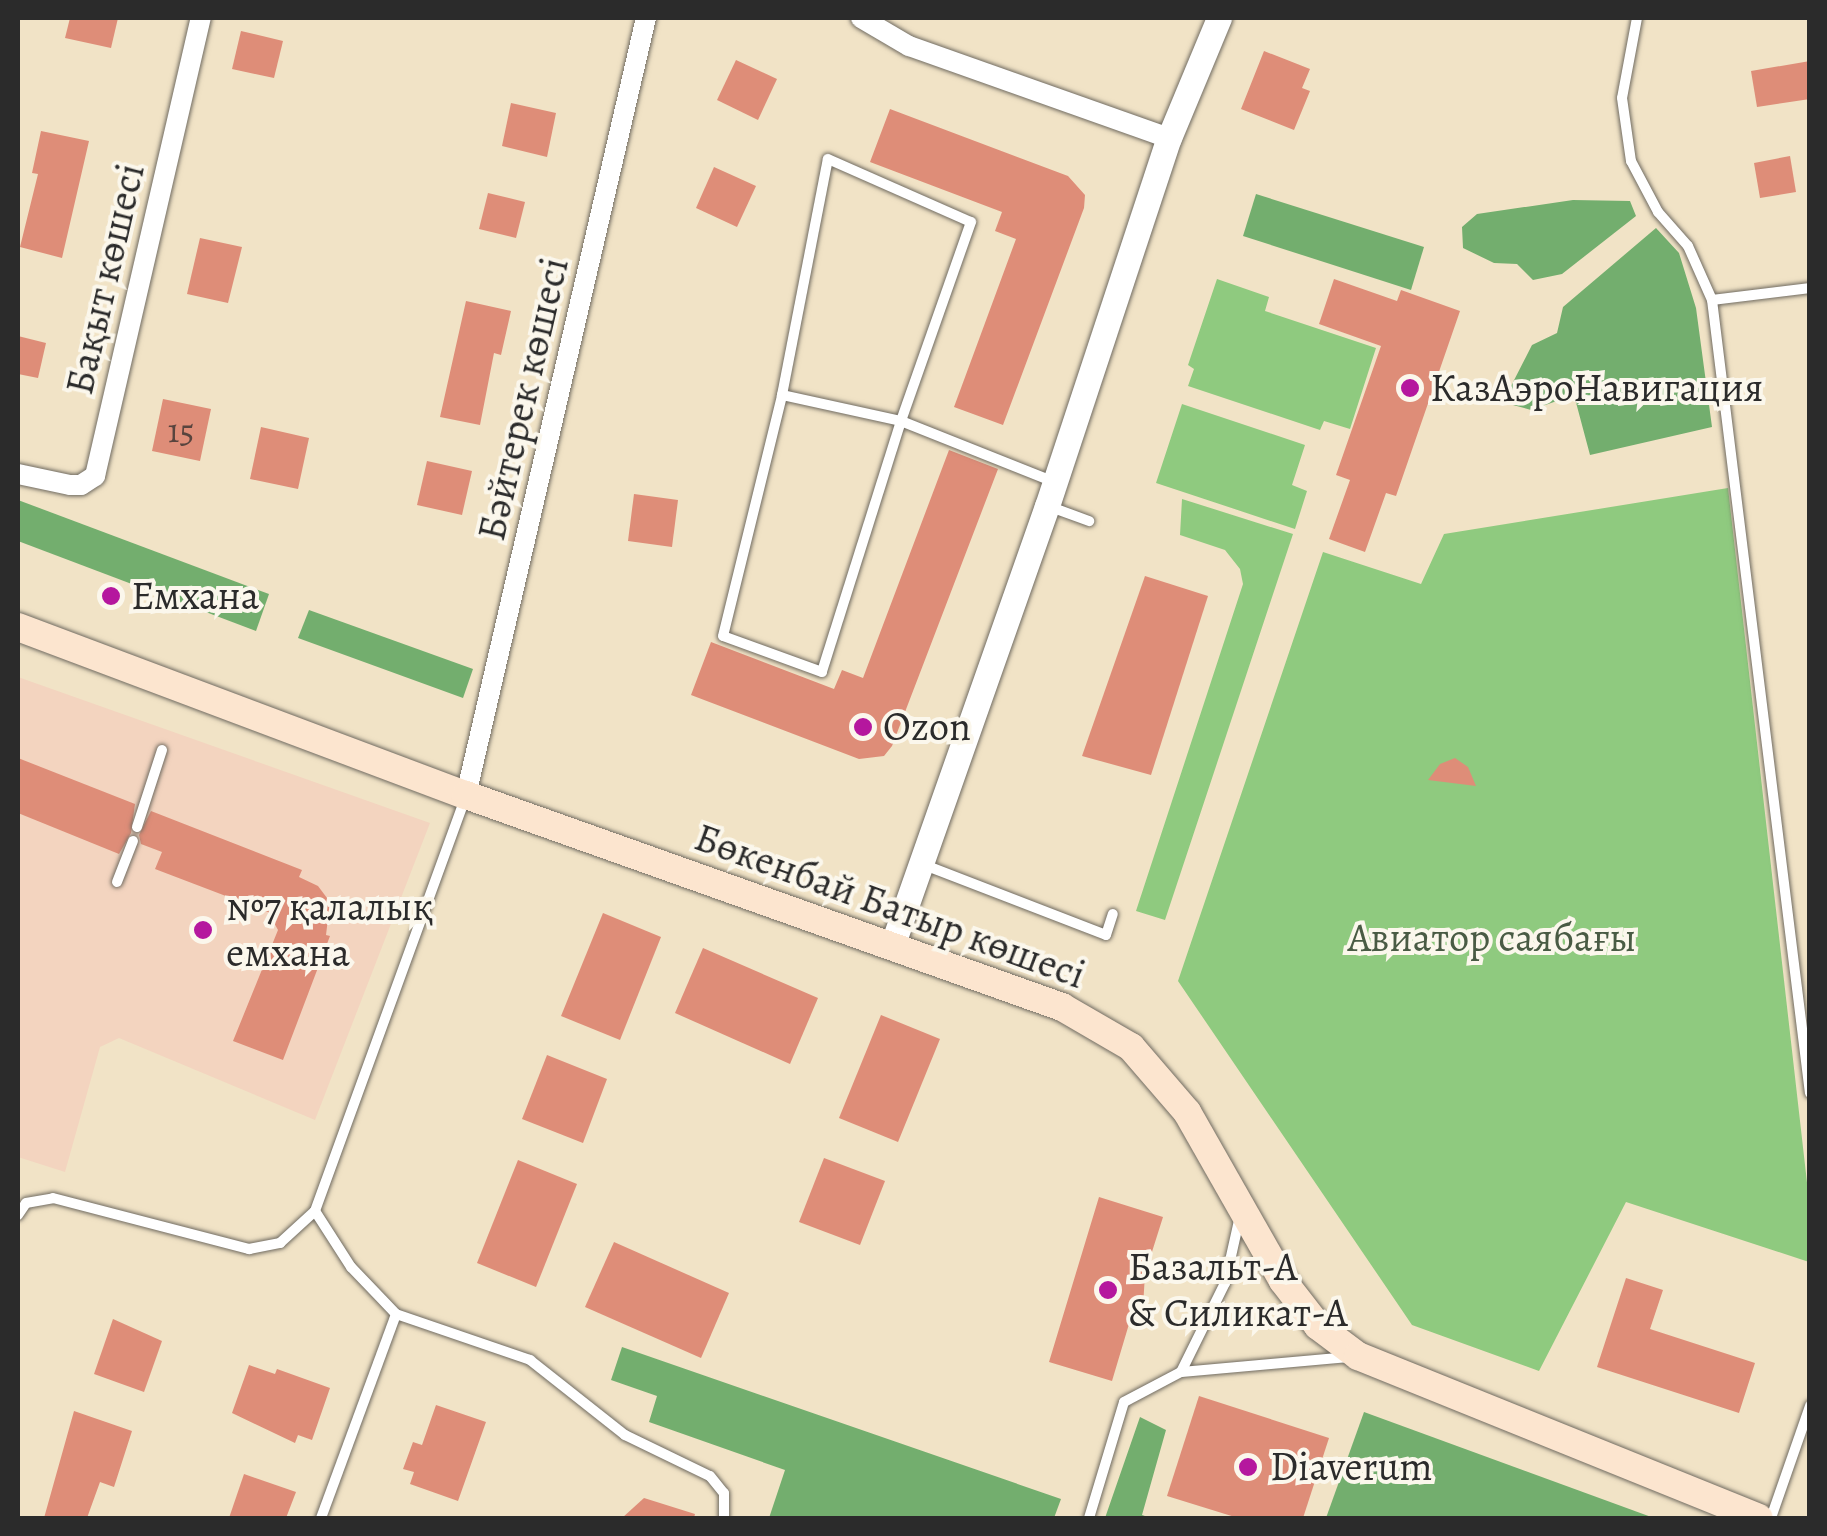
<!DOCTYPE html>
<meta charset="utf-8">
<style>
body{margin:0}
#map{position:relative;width:1827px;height:1536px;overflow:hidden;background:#f1e3c6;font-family:Alegreya,serif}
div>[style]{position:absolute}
.built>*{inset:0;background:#f3d4bf}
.green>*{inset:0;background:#8fca7f}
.forest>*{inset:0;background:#73ae6e}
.building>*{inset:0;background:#de8d78}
.roads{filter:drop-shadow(0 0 2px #706b61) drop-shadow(0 0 2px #706b61)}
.service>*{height:10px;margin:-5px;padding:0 5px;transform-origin:5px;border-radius:5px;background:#fff}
.minor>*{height:20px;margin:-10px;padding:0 10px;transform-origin:10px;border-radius:10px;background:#fff}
.tertiary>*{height:25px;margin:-12.5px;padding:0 12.5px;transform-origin:12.5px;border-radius:12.5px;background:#fff}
.secondary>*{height:28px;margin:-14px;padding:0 14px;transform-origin:14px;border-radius:14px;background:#fce5cf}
.dots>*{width:28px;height:28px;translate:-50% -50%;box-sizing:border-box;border:5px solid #fbf7ec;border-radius:50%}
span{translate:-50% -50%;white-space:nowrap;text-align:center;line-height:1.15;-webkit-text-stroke:8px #fbf7ec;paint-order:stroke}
.number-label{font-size:35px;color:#58443e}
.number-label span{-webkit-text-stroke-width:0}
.street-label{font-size:40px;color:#2b2b2b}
.poi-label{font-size:40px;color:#2b2b2b}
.left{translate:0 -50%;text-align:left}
.park-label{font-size:40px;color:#495b44}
.frame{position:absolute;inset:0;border:20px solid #2b2b2b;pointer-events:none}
</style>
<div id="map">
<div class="built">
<div style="clip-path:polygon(18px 677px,430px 823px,315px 1120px,119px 1038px,100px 1047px,65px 1172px,18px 1157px)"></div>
</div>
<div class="green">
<div style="clip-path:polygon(1217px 279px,1269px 297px,1265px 311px,1376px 348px,1350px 429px,1324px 421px,1320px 430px,1188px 386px,1194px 369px,1188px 365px)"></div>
<div style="clip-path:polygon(1182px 404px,1305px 445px,1292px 485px,1307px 491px,1295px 529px,1156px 483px)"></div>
<div style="clip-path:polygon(1728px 488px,1809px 1200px,1809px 1262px,1626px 1202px,1539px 1371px,1412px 1325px,1178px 981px,1323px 552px,1421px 584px,1444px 534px)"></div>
<div style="clip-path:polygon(1182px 499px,1293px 534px,1165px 920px,1136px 911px,1243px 584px,1240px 569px,1225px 550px,1180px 535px)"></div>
</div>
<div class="forest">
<div style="clip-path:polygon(1256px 194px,1424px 247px,1411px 290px,1243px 236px)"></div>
<div style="clip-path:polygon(1573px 200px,1630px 201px,1636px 216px,1562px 274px,1533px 280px,1517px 264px,1494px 263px,1463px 248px,1462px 227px,1477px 214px)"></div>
<div style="clip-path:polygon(1656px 228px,1679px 253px,1696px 308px,1712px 427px,1590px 455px,1574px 395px,1531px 410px,1513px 405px,1508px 392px,1532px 345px,1557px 333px,1563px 307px)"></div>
<div style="clip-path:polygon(18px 500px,269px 594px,256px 631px,18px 541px)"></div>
<div style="clip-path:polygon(309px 610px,473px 669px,463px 698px,298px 638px)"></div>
<div style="clip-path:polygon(622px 1347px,1061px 1499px,1054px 1518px,769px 1518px,785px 1470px,649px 1422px,657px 1396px,611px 1380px)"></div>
<div style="clip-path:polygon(1364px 1412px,1654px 1518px,1326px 1518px)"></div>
<div style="clip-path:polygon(1140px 1417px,1166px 1430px,1142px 1515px,1151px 1518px,1105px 1518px)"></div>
</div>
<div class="building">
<div style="clip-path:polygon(70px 18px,118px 18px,111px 48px,65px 38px)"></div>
<div style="clip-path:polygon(241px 31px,283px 41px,274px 78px,232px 69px)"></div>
<div style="clip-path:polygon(1264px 51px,1310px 69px,1302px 88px,1310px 91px,1294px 130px,1241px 109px)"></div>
<div style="clip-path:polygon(736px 60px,777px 79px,758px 120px,717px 100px)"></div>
<div style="clip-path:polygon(1810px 61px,1810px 99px,1757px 107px,1751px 71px)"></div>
<div style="clip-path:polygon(511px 103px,556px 113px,547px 157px,502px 146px)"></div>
<div style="clip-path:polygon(890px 109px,1068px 176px,1085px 195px,1084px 208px,1003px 425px,954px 407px,1016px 239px,995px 231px,1002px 212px,870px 162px)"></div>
<div style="clip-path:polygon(41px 131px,89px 141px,62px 258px,20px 247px,38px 174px,32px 173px)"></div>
<div style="clip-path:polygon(1790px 156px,1796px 192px,1760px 198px,1754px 163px)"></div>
<div style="clip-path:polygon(714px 167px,756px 186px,737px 227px,696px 208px)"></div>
<div style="clip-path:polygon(488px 193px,525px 202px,516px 238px,479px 229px)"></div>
<div style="clip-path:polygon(200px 238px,242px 247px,228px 303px,187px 294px)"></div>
<div style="clip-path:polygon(1334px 279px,1397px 301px,1401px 290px,1460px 311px,1396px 496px,1386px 493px,1365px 552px,1329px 539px,1350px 480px,1336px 475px,1381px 346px,1319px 324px)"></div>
<div style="clip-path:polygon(466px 301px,511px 311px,501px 355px,494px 353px,480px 425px,440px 417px)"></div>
<div style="clip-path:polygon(18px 336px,46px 343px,38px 378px,18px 374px)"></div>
<div style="clip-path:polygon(163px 399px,211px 409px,200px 461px,152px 451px)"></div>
<div style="clip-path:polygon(261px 427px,309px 438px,298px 489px,250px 479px)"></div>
<div style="clip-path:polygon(949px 450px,998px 469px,892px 746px,884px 756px,859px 759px,691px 695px,711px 642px,834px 689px,842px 670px,863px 678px)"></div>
<div style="clip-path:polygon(427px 461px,472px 471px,462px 515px,417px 505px)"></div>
<div style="clip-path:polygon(634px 494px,678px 500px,672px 547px,628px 541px)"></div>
<div style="clip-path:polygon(1145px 576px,1208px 596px,1151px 775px,1082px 756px)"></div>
<div style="clip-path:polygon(18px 758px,135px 804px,131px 833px,119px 854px,18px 813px)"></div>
<div style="clip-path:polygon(1455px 758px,1468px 767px,1476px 786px,1428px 780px,1440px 764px)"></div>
<div style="clip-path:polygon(151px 811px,302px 870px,299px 877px,318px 886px,330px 902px,326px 935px,330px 936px,283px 1060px,233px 1041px,278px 930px,268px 912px,155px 869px,162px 852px,141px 844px,139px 835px)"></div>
<div style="clip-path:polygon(603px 913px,661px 937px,620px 1040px,561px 1016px)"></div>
<div style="clip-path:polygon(703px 948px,818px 998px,790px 1064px,675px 1013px)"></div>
<div style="clip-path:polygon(881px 1015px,940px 1039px,898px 1142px,839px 1118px)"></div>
<div style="clip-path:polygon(547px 1055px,607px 1079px,583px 1143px,522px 1119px)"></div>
<div style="clip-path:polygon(824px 1158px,885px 1181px,860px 1245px,799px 1222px)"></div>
<div style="clip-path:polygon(518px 1160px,577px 1184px,536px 1287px,477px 1263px)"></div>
<div style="clip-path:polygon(1099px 1197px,1163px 1217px,1145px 1274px,1143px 1307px,1129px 1324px,1112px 1381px,1049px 1362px)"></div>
<div style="clip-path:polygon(614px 1242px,729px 1293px,701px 1358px,585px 1307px)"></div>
<div style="clip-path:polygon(1626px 1278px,1663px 1290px,1650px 1329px,1755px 1363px,1739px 1413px,1597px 1367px)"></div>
<div style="clip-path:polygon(113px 1319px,162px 1341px,144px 1392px,94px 1374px)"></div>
<div style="clip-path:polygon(249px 1365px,275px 1374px,277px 1369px,330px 1388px,312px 1440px,298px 1435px,295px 1443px,232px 1413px)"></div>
<div style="clip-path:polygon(1199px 1396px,1329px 1438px,1303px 1518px,1238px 1518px,1167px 1496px)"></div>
<div style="clip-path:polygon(436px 1405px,486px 1422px,458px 1501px,410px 1484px,414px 1472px,403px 1469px,413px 1442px,422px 1445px)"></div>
<div style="clip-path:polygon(74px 1411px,132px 1431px,114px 1487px,100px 1482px,87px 1518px,44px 1518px)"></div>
<div style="clip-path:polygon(244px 1474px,296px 1492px,286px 1518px,229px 1518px)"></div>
<div style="clip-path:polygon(644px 1498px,695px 1514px,694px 1518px,622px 1518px)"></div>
</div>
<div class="roads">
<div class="service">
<div style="left:1637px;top:18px;width:81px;rotate:100.6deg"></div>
<div style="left:1622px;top:98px;width:64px;rotate:81.9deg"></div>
<div style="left:1631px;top:161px;width:58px;rotate:62.1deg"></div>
<div style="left:1658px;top:212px;width:45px;rotate:48.6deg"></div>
<div style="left:1688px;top:246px;width:59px;rotate:66deg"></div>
<div style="left:1712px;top:300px;width:799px;rotate:82.96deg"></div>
<div style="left:1712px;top:300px;width:99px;rotate:-7deg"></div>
<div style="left:782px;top:395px;width:240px;rotate:-79deg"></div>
<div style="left:828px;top:159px;width:156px;rotate:23.8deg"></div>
<div style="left:971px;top:222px;width:211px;rotate:109.4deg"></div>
<div style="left:901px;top:421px;width:263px;rotate:107.5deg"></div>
<div style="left:822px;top:672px;width:105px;rotate:-160deg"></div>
<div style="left:723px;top:636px;width:248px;rotate:-76.2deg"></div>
<div style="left:782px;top:395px;width:122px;rotate:12.3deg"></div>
<div style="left:901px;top:421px;width:165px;rotate:21.7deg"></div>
<div style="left:1048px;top:506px;width:44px;rotate:20.1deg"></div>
<div style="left:466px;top:796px;width:442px;rotate:110deg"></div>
<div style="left:315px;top:1211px;width:67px;rotate:57.3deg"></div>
<div style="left:351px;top:1267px;width:65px;rotate:46.2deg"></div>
<div style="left:396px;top:1314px;width:142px;rotate:18.9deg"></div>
<div style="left:530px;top:1360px;width:121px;rotate:38.3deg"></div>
<div style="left:625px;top:1435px;width:94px;rotate:25.8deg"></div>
<div style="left:710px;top:1476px;width:22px;rotate:51deg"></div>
<div style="left:724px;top:1493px;width:25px;rotate:90deg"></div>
<div style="left:137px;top:827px;width:81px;rotate:-72deg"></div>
<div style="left:922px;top:864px;width:197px;rotate:21.1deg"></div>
<div style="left:1106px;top:935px;width:22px;rotate:-72deg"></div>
<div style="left:117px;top:882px;width:44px;rotate:-68.7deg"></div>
<div style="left:18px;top:1215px;width:14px;rotate:-56deg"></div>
<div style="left:26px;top:1203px;width:27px;rotate:-10deg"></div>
<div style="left:53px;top:1198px;width:203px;rotate:14.6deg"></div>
<div style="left:249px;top:1249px;width:32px;rotate:-11deg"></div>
<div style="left:280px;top:1243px;width:47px;rotate:-42.4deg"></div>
<div style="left:1240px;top:1216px;width:69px;rotate:102.6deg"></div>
<div style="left:1225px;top:1283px;width:99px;rotate:116.3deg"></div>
<div style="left:1181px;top:1372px;width:169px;rotate:-5.1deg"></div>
<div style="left:321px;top:1518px;width:217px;rotate:-69.8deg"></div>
<div style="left:1089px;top:1518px;width:121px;rotate:-73.2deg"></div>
<div style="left:1124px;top:1402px;width:64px;rotate:-27.8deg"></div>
<div style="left:1771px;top:1518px;width:119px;rotate:-70.8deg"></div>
</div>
<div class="minor">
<div style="left:861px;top:18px;width:56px;rotate:30.3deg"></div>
<div style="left:909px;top:46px;width:276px;rotate:19.5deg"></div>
<div style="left:18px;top:474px;width:53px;rotate:11.9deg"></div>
<div style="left:70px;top:485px;width:11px"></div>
<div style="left:81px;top:485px;width:17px;rotate:-33deg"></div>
<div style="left:95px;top:476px;width:470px;rotate:-77deg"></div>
<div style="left:466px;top:795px;width:798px;rotate:-76.96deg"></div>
</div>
<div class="tertiary">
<div style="left:892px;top:946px;width:467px;rotate:-70.6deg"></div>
<div style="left:1047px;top:506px;width:388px;rotate:-71.7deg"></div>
<div style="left:1169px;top:138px;width:130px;rotate:-67.4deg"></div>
</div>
<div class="secondary">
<div style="left:18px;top:627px;width:478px;rotate:20.6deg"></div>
<div style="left:466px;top:795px;width:633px;rotate:19.58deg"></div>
<div style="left:1062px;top:1007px;width:80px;rotate:30.1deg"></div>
<div style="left:1131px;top:1047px;width:86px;rotate:49.3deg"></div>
<div style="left:1187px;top:1112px;width:194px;rotate:60.4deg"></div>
<div style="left:1283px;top:1281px;width:57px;rotate:52.1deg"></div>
<div style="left:1318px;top:1326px;width:50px;rotate:36.9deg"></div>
<div style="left:1358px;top:1356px;width:432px;rotate:22deg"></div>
</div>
</div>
<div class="dots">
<div style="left:1410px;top:388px;background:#b5179e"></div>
<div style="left:111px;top:596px;background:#b5179e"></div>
<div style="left:863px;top:727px;background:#b5179e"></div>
<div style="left:203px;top:930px;background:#b5179e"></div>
<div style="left:1108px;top:1290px;background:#b5179e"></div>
<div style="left:1248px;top:1467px;background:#b5179e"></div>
</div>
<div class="number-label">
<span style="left:181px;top:430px">15</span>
</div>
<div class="street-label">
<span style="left:105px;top:279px;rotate:-77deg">Бақыт көшесі</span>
<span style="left:523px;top:399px;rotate:-77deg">Бәйтерек көшесі</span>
<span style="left:890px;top:906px;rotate:20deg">Бөкенбай Батыр көшесі</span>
</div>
<div class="poi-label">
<span class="left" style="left:1430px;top:388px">КазАэроНавигация</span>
<span class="left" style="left:131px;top:596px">Емхана</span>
<span class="left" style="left:883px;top:727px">Ozon</span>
<span class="left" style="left:226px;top:930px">№7 қалалық<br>емхана</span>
<span class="left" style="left:1128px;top:1290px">Базальт-А<br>&amp; Силикат-А</span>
<span class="left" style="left:1270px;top:1467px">Diaverum</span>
</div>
<div class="park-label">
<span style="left:1492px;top:938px">Авиатор саябағы</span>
</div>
<div class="frame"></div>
</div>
